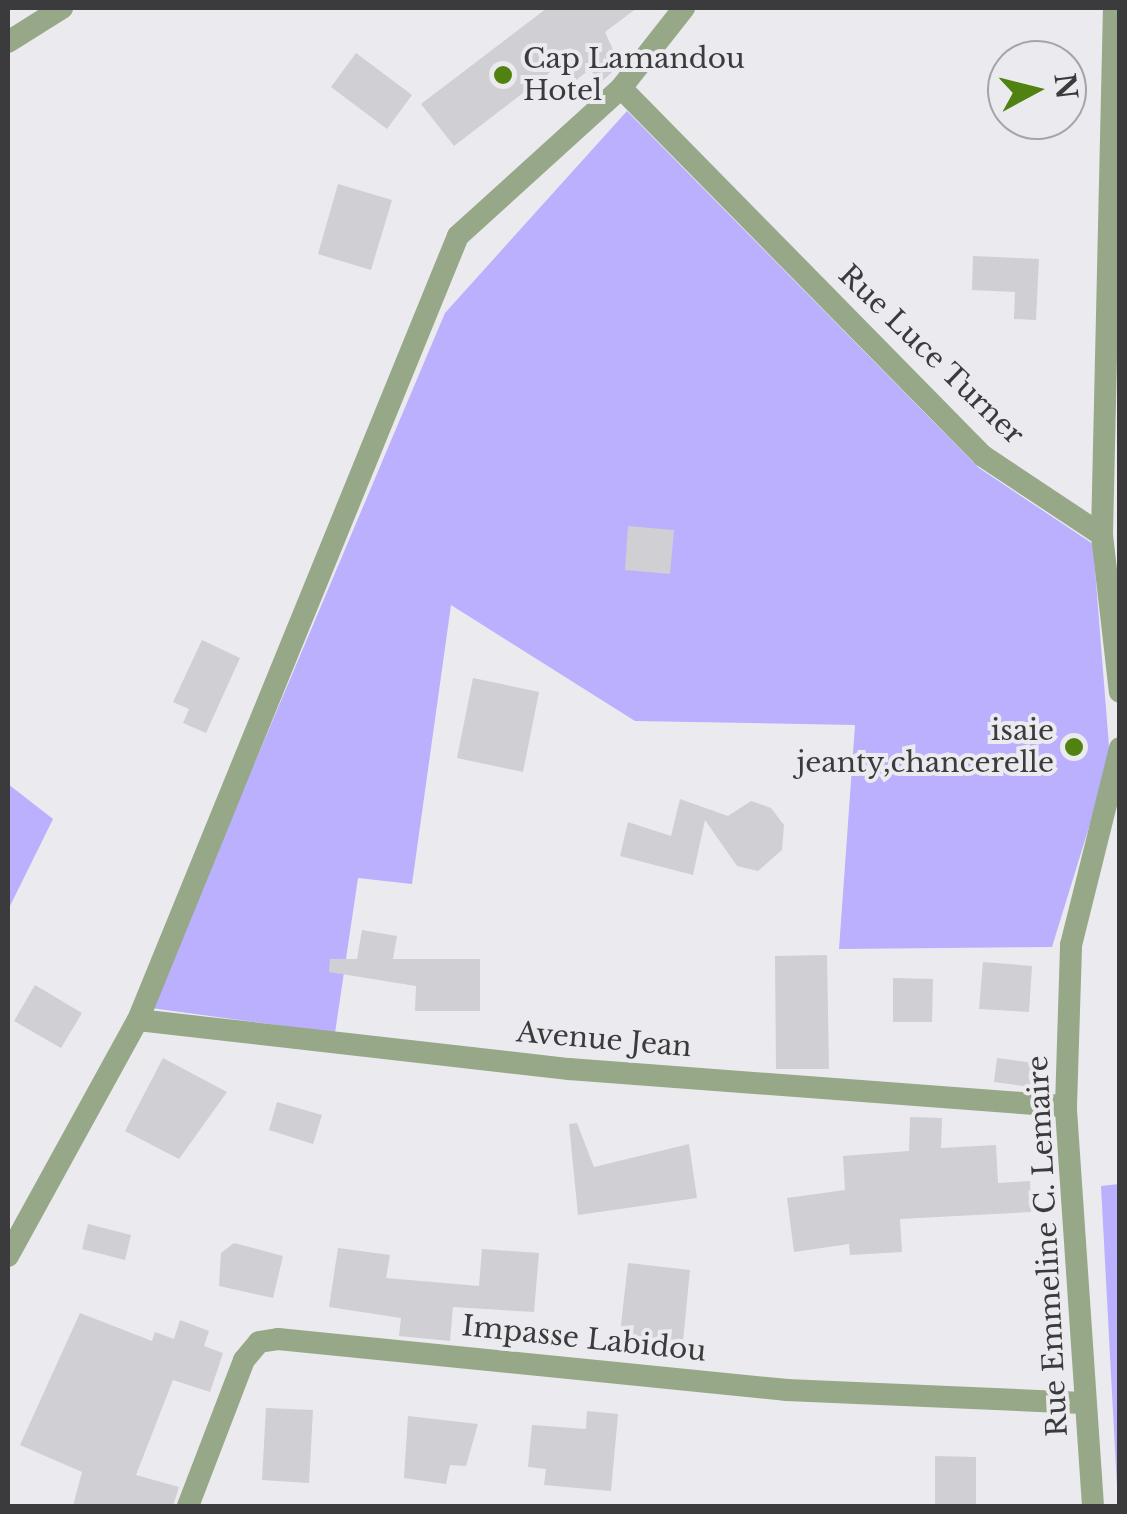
<!DOCTYPE html>
<style>
body{margin:0}
#map{position:relative;width:1127px;height:1514px;overflow:hidden;background:#ebeaef;font-family:"Libre Baskerville",serif}
div>[style]{position:absolute}
.forest>*{inset:0;background:#bbb0fd}
.building>*{inset:0;background:#cfcfd4}
.street>*{height:22px;margin:-11px;padding:0 11px;transform-origin:11px;border-radius:11px;background:#96a888}
.dots>*{width:28px;height:28px;translate:-50% -50%;box-sizing:border-box;border:5px solid #ebeaef;border-radius:50%}
span{translate:-50% -50%;white-space:nowrap;text-align:center;line-height:1.15;-webkit-text-stroke:8px #ebeaef;paint-order:stroke}
.poi-label{font-size:28px;color:#3b3b3d}
.left{translate:0 -50%;text-align:left}
.right{translate:-100% -50%;text-align:right}
.street-label{font-size:28px;color:#3b3b3d}
.frame{position:absolute;inset:0;border:10px solid #3b3b3d;pointer-events:none}
.north{position:absolute;left:987px;top:40px;width:100px;height:100px;box-sizing:border-box;background:#ebeaef;border:2px solid #a5a4a8;border-radius:50%;rotate:83deg;font-size:28px;font-weight:700;line-height:40px;text-align:center;color:#3b3b3d}
.north::after{content:'';display:block;margin:auto;width:35px;height:45px;background:#518111;clip-path:polygon(50% 0,100% 100%,50% 72%,0 100%)}
</style>
<div id="map">
<div class="forest">
<div style="clip-path:polygon(627px 111px,979px 468px,1093px 544px,1110px 759px,1052px 947px,839px 949px,855px 725px,635px 721px,451px 605px,412px 884px,358px 878px,335px 1033px,151px 1008px,445px 313px)"></div>
<div style="clip-path:polygon(8px 784px,53px 819px,8px 910px)"></div>
<div style="clip-path:polygon(1119px 1184px,1120px 1506px,1118px 1506px,1101px 1186px)"></div>
</div>
<div class="building">
<div style="clip-path:polygon(547px 8px,637px 8px,605px 32px,620px 65px,600px 83px,590px 69px,575px 81px,562px 63px,454px 146px,421px 104px)"></div>
<div style="clip-path:polygon(356px 53px,412px 95px,387px 129px,331px 87px)"></div>
<div style="clip-path:polygon(338px 184px,392px 200px,371px 270px,318px 254px)"></div>
<div style="clip-path:polygon(973px 256px,1039px 259px,1036px 320px,1014px 319px,1015px 292px,972px 290px)"></div>
<div style="clip-path:polygon(628px 526px,674px 530px,670px 574px,625px 570px)"></div>
<div style="clip-path:polygon(202px 640px,240px 658px,206px 733px,183px 723px,189px 709px,173px 702px)"></div>
<div style="clip-path:polygon(473px 678px,539px 692px,523px 772px,457px 758px)"></div>
<div style="clip-path:polygon(680px 799px,728px 816px,751px 801px,771px 808px,784px 825px,782px 850px,758px 871px,737px 866px,705px 820px,693px 875px,620px 856px,628px 822px,671px 836px)"></div>
<div style="clip-path:polygon(362px 930px,397px 936px,393px 959px,480px 959px,480px 1011px,415px 1011px,416px 986px,329px 972px,330px 959px,357px 959px)"></div>
<div style="clip-path:polygon(827px 955px,829px 1069px,776px 1069px,775px 956px)"></div>
<div style="clip-path:polygon(983px 962px,1032px 966px,1029px 1012px,979px 1009px)"></div>
<div style="clip-path:polygon(893px 978px,933px 979px,932px 1022px,893px 1022px)"></div>
<div style="clip-path:polygon(35px 985px,82px 1013px,61px 1048px,14px 1021px)"></div>
<div style="clip-path:polygon(163px 1058px,227px 1092px,179px 1159px,125px 1131px)"></div>
<div style="clip-path:polygon(997px 1058px,1034px 1063px,1031px 1087px,994px 1082px)"></div>
<div style="clip-path:polygon(277px 1102px,322px 1115px,313px 1144px,269px 1130px)"></div>
<div style="clip-path:polygon(910px 1117px,942px 1118px,941px 1148px,996px 1145px,998px 1183px,1030px 1181px,1031px 1212px,900px 1219px,902px 1252px,850px 1255px,849px 1244px,794px 1252px,787px 1198px,845px 1190px,843px 1156px,909px 1151px)"></div>
<div style="clip-path:polygon(577px 1123px,594px 1167px,689px 1144px,697px 1198px,578px 1215px,569px 1124px)"></div>
<div style="clip-path:polygon(88px 1224px,131px 1235px,125px 1260px,82px 1249px)"></div>
<div style="clip-path:polygon(234px 1243px,283px 1256px,273px 1298px,219px 1286px,221px 1253px)"></div>
<div style="clip-path:polygon(338px 1248px,390px 1255px,386px 1278px,479px 1286px,482px 1249px,539px 1253px,534px 1312px,453px 1307px,450px 1341px,399px 1336px,401px 1318px,329px 1307px)"></div>
<div style="clip-path:polygon(628px 1263px,690px 1270px,683px 1341px,620px 1334px)"></div>
<div style="clip-path:polygon(80px 1313px,152px 1341px,155px 1332px,174px 1339px,180px 1320px,209px 1331px,204px 1346px,223px 1353px,210px 1392px,173px 1380px,136px 1475px,179px 1487px,173px 1506px,73px 1506px,82px 1472px,20px 1445px)"></div>
<div style="clip-path:polygon(266px 1408px,313px 1410px,309px 1483px,262px 1480px)"></div>
<div style="clip-path:polygon(587px 1411px,618px 1414px,611px 1491px,544px 1485px,546px 1469px,528px 1467px,532px 1425px,586px 1429px)"></div>
<div style="clip-path:polygon(408px 1416px,478px 1424px,466px 1466px,450px 1465px,446px 1484px,404px 1478px)"></div>
<div style="clip-path:polygon(935px 1456px,976px 1457px,976px 1506px,935px 1506px)"></div>
</div>
<div class="street">
<div style="left:8px;top:42px;width:64px;rotate:-32.2deg"></div>
<div style="left:621px;top:88px;width:516px;rotate:45.47deg"></div>
<div style="left:983px;top:456px;width:143px;rotate:33.6deg"></div>
<div style="left:1102px;top:535px;width:158px;rotate:83.5deg"></div>
<div style="left:1102px;top:535px;width:527px;rotate:-88.7deg"></div>
<div style="left:138px;top:1020px;width:434px;rotate:6.5deg"></div>
<div style="left:569px;top:1069px;width:498px;rotate:4.3deg"></div>
<div style="left:8px;top:1256px;width:269px;rotate:-61.2deg"></div>
<div style="left:138px;top:1020px;width:847px;rotate:-67.8deg"></div>
<div style="left:458px;top:236px;width:220px;rotate:-42.2deg"></div>
<div style="left:621px;top:88px;width:102px;rotate:-51.8deg"></div>
<div style="left:188px;top:1506px;width:156px;rotate:-69deg"></div>
<div style="left:244px;top:1360px;width:23px;rotate:-50deg"></div>
<div style="left:259px;top:1342px;width:19px;rotate:-9deg"></div>
<div style="left:278px;top:1339px;width:512px;rotate:5.72deg"></div>
<div style="left:787px;top:1390px;width:296px;rotate:2.5deg"></div>
<div style="left:1093px;top:1506px;width:401px;rotate:-93.9deg"></div>
<div style="left:1066px;top:1106px;width:161px;rotate:-88.2deg"></div>
<div style="left:1071px;top:945px;width:203px;rotate:-76deg"></div>
</div>
<div class="dots">
<div style="left:503px;top:75px;background:#518111"></div>
<div style="left:1074px;top:747px;background:#518111"></div>
</div>
<div class="poi-label">
<span class="left" style="left:523px;top:75px">Cap Lamandou<br>Hotel</span>
<span class="right" style="left:1054px;top:747px">isaie<br>jeanty,chancerelle</span>
</div>
<div class="street-label">
<span style="left:931px;top:355px;rotate:44deg">Rue Luce Turner</span>
<span style="left:604px;top:1040px;rotate:5deg">Avenue Jean</span>
<span style="left:1048px;top:1246px;rotate:-93deg">Rue Emmeline C. Lemaire</span>
<span style="left:584px;top:1339px;rotate:6deg">Impasse Labidou</span>
</div>
<div class="frame"></div>
<div class="north">N</div>
</div>
